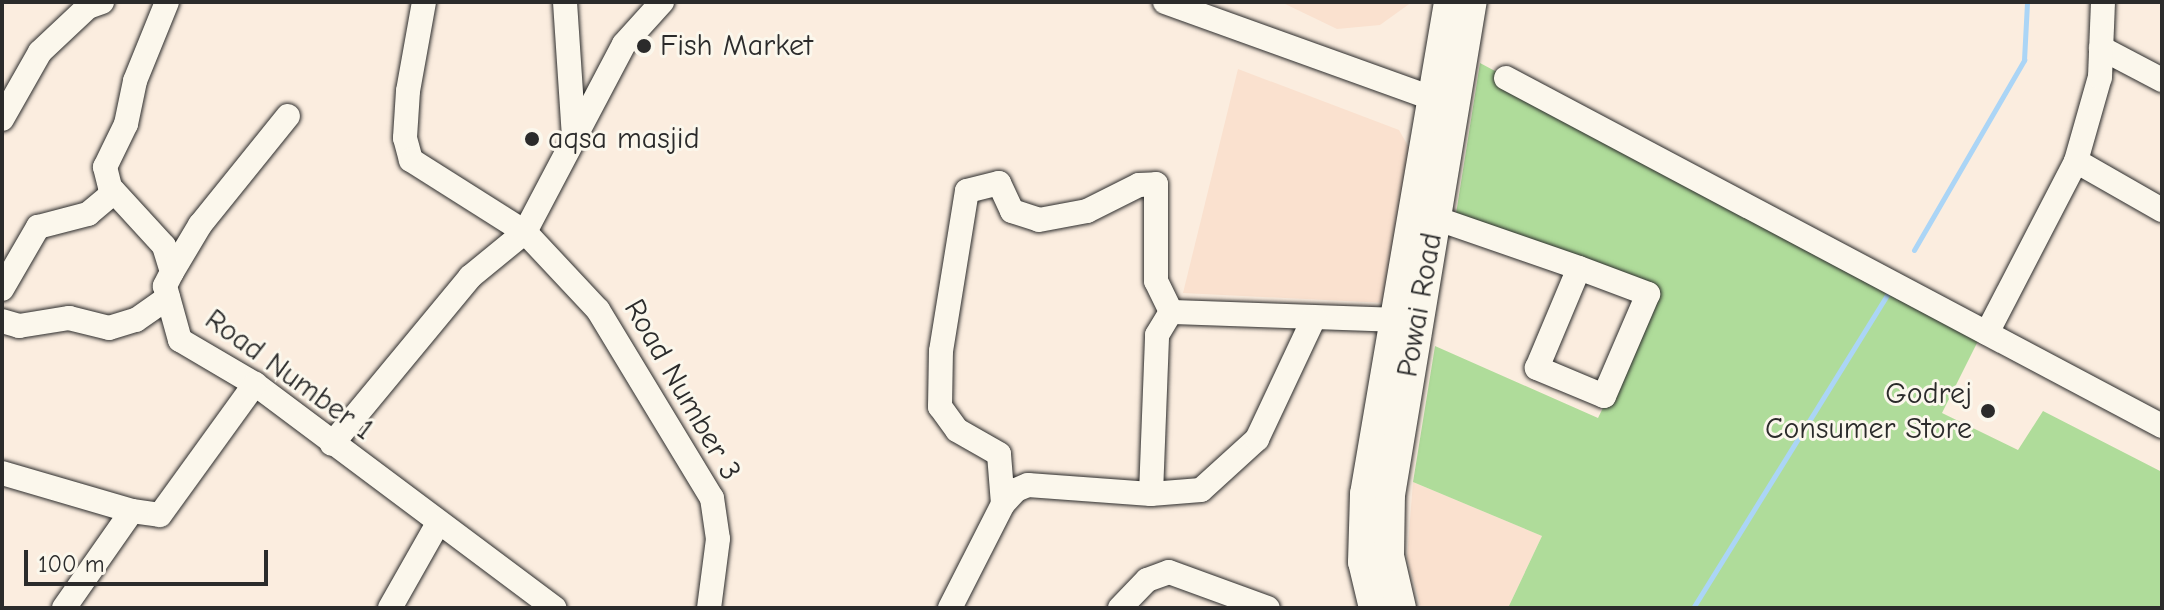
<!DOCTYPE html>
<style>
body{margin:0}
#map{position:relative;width:2164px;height:610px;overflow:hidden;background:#fbeddf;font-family:"Comic Neue",sans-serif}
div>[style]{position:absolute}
.built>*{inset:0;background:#fae1cf}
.green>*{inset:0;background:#afdc9a}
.stream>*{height:5px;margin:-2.5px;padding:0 2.5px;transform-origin:2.5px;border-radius:2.5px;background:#abd5f6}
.roads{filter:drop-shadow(0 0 2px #2b2b2b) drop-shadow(0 0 2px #2b2b2b)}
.minor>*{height:24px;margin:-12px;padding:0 12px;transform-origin:12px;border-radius:12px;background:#fbf7ec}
.major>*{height:30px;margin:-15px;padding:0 15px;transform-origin:15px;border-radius:15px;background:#fbf7ec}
.dots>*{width:22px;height:22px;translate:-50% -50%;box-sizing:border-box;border:4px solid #fbf7ec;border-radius:50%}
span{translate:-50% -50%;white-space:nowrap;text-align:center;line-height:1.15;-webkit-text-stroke:6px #fbf7ec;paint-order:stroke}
.poi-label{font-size:30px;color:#2b2b2b}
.left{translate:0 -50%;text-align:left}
.right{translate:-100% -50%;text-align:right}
.street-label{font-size:30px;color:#2b2b2b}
.frame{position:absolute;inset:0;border:4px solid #2b2b2b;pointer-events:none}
.scale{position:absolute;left:24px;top:550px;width:244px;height:36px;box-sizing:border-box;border:4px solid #2b2b2b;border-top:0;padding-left:10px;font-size:24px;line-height:28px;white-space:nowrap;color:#2b2b2b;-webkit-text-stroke:6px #fbf7ec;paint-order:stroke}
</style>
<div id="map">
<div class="built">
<div style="clip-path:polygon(1281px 2px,1412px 2px,1380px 25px,1337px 29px)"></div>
<div style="clip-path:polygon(1238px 69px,1399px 130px,1412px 153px,1386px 303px,1183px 293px)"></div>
<div style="clip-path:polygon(1413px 482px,1542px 536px,1508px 608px,1421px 608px,1407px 558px)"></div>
</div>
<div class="green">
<div style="clip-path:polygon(1480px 63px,1983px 331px,1942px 413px,2018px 450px,2043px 411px,2162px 472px,2162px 608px,1508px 608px,1542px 536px,1413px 482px,1435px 346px,1598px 418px,1654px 303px,1455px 220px)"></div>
</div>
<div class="stream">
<div style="left:1914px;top:250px;width:220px;rotate:-59.9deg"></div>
<div style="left:2024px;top:60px;width:58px;rotate:-87deg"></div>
<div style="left:1693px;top:608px;width:375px;rotate:-58.2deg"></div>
</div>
<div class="roads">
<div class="minor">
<div style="left:167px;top:2px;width:85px;rotate:112.1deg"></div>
<div style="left:135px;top:81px;width:44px;rotate:101.8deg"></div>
<div style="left:126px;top:124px;width:48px;rotate:116deg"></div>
<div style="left:105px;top:167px;width:21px;rotate:76deg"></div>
<div style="left:110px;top:187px;width:80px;rotate:47.5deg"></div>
<div style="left:164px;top:246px;width:27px;rotate:73deg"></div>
<div style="left:172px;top:272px;width:16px;rotate:117deg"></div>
<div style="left:165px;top:286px;width:56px;rotate:74.5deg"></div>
<div style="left:180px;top:340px;width:87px;rotate:30.4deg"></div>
<div style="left:255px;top:384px;width:374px;rotate:36.8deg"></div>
<div style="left:424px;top:2px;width:90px;rotate:100.2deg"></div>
<div style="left:408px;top:91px;width:47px;rotate:93.7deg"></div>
<div style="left:405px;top:138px;width:23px;rotate:75deg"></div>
<div style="left:411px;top:160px;width:135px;rotate:32.3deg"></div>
<div style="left:525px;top:232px;width:107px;rotate:46.9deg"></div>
<div style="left:598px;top:310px;width:220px;rotate:58.8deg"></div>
<div style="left:712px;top:498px;width:41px;rotate:81.7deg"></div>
<div style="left:718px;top:539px;width:70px;rotate:97.4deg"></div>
<div style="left:565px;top:2px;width:134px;rotate:86.2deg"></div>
<div style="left:1165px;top:2px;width:302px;rotate:19.8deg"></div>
<div style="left:2101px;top:48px;width:69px;rotate:27.7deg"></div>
<div style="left:1506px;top:78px;width:743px;rotate:27.95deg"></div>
<div style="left:2px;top:119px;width:77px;rotate:-60.4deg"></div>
<div style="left:40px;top:52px;width:66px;rotate:-43.2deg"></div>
<div style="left:88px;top:7px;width:15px;rotate:-20deg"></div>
<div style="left:2076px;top:161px;width:99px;rotate:29.7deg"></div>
<div style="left:1435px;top:218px;width:152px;rotate:19.1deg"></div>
<div style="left:1579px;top:268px;width:74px;rotate:20.6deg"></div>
<div style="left:1648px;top:294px;width:111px;rotate:113.3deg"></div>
<div style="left:1604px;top:396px;width:73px;rotate:-157.3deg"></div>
<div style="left:1537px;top:368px;width:108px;rotate:-67.2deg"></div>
<div style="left:172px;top:272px;width:55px;rotate:-59.2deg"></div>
<div style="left:200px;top:225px;width:140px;rotate:-51.1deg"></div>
<div style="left:2px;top:289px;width:72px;rotate:-59.9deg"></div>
<div style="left:38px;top:227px;width:52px;rotate:-14.6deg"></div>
<div style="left:88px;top:214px;width:34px;rotate:-40deg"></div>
<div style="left:2px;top:321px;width:18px;rotate:16deg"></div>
<div style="left:19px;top:326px;width:51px;rotate:-9.1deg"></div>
<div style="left:69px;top:318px;width:41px;rotate:14deg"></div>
<div style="left:109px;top:328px;width:28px;rotate:-17deg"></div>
<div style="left:136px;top:320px;width:39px;rotate:-35deg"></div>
<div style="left:1987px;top:333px;width:194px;rotate:-62.6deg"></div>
<div style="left:2076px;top:161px;width:87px;rotate:-74.1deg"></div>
<div style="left:2100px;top:77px;width:75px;rotate:-87.7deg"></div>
<div style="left:332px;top:444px;width:217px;rotate:-50.4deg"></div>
<div style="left:470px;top:277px;width:71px;rotate:-39.3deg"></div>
<div style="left:525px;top:232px;width:212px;rotate:-62.2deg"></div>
<div style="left:624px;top:44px;width:57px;rotate:-47.9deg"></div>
<div style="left:2px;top:473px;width:135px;rotate:16.3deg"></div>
<div style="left:1151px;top:494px;width:159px;rotate:-87.8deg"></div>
<div style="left:1157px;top:335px;width:27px;rotate:-59deg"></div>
<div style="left:1171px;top:312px;width:224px;rotate:2deg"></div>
<div style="left:1003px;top:504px;width:50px;rotate:-94.6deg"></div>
<div style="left:999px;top:454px;width:48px;rotate:-150.3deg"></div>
<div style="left:957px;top:430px;width:29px;rotate:-126deg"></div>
<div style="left:940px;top:407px;width:56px;rotate:-89deg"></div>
<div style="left:941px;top:351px;width:162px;rotate:-80.8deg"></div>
<div style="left:967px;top:191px;width:33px;rotate:-14deg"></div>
<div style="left:999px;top:183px;width:31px;rotate:65deg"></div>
<div style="left:1012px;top:211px;width:28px;rotate:18deg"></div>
<div style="left:1039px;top:220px;width:49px;rotate:-10.6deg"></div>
<div style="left:1087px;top:211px;width:58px;rotate:-26.6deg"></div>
<div style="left:1139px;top:185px;width:17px;rotate:-3deg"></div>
<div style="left:1156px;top:184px;width:97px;rotate:90deg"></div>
<div style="left:1156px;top:281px;width:34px;rotate:64deg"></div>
<div style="left:64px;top:608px;width:118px;rotate:-55deg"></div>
<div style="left:132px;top:511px;width:28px;rotate:8deg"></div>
<div style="left:160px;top:515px;width:162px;rotate:-54.1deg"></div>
<div style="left:390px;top:608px;width:95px;rotate:-60.5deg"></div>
<div style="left:950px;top:608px;width:117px;rotate:-63deg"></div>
<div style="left:1003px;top:504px;width:19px;rotate:-47deg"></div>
<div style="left:1016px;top:490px;width:13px;rotate:-23deg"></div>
<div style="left:1028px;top:485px;width:123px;rotate:4.2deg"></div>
<div style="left:1151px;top:494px;width:50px;rotate:-4.6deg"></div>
<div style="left:1201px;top:490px;width:76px;rotate:-42.3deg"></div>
<div style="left:1257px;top:439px;width:134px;rotate:-64.8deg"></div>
<div style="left:1120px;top:608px;width:39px;rotate:-46deg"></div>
<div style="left:1147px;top:580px;width:23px;rotate:-20deg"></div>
<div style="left:1169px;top:572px;width:105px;rotate:20deg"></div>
</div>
<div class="major">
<div style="left:1374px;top:608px;width:47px;rotate:-103.4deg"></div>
<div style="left:1363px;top:562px;width:68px;rotate:-88.3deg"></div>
<div style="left:1365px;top:494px;width:499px;rotate:-80.3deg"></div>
<div style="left:1401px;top:608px;width:53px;rotate:-103deg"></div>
<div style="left:1389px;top:556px;width:61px;rotate:-89.1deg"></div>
<div style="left:1390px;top:495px;width:500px;rotate:-80.6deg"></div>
</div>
</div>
<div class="dots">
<div style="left:644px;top:46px;background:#2b2b2b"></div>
<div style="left:532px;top:139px;background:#2b2b2b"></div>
<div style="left:1988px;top:411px;background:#2b2b2b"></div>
</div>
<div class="poi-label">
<span class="left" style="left:660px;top:46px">Fish Market</span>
<span class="left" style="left:548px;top:139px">aqsa masjid</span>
<span class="right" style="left:1972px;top:411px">Godrej<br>Consumer Store</span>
</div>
<div class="street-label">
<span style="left:1420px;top:305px;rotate:-80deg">Powai Road</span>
<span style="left:289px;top:375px;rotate:36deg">Road Number 1</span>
<span style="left:682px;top:390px;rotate:60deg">Road Number 3</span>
</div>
<div class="frame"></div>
<div class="scale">100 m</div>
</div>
